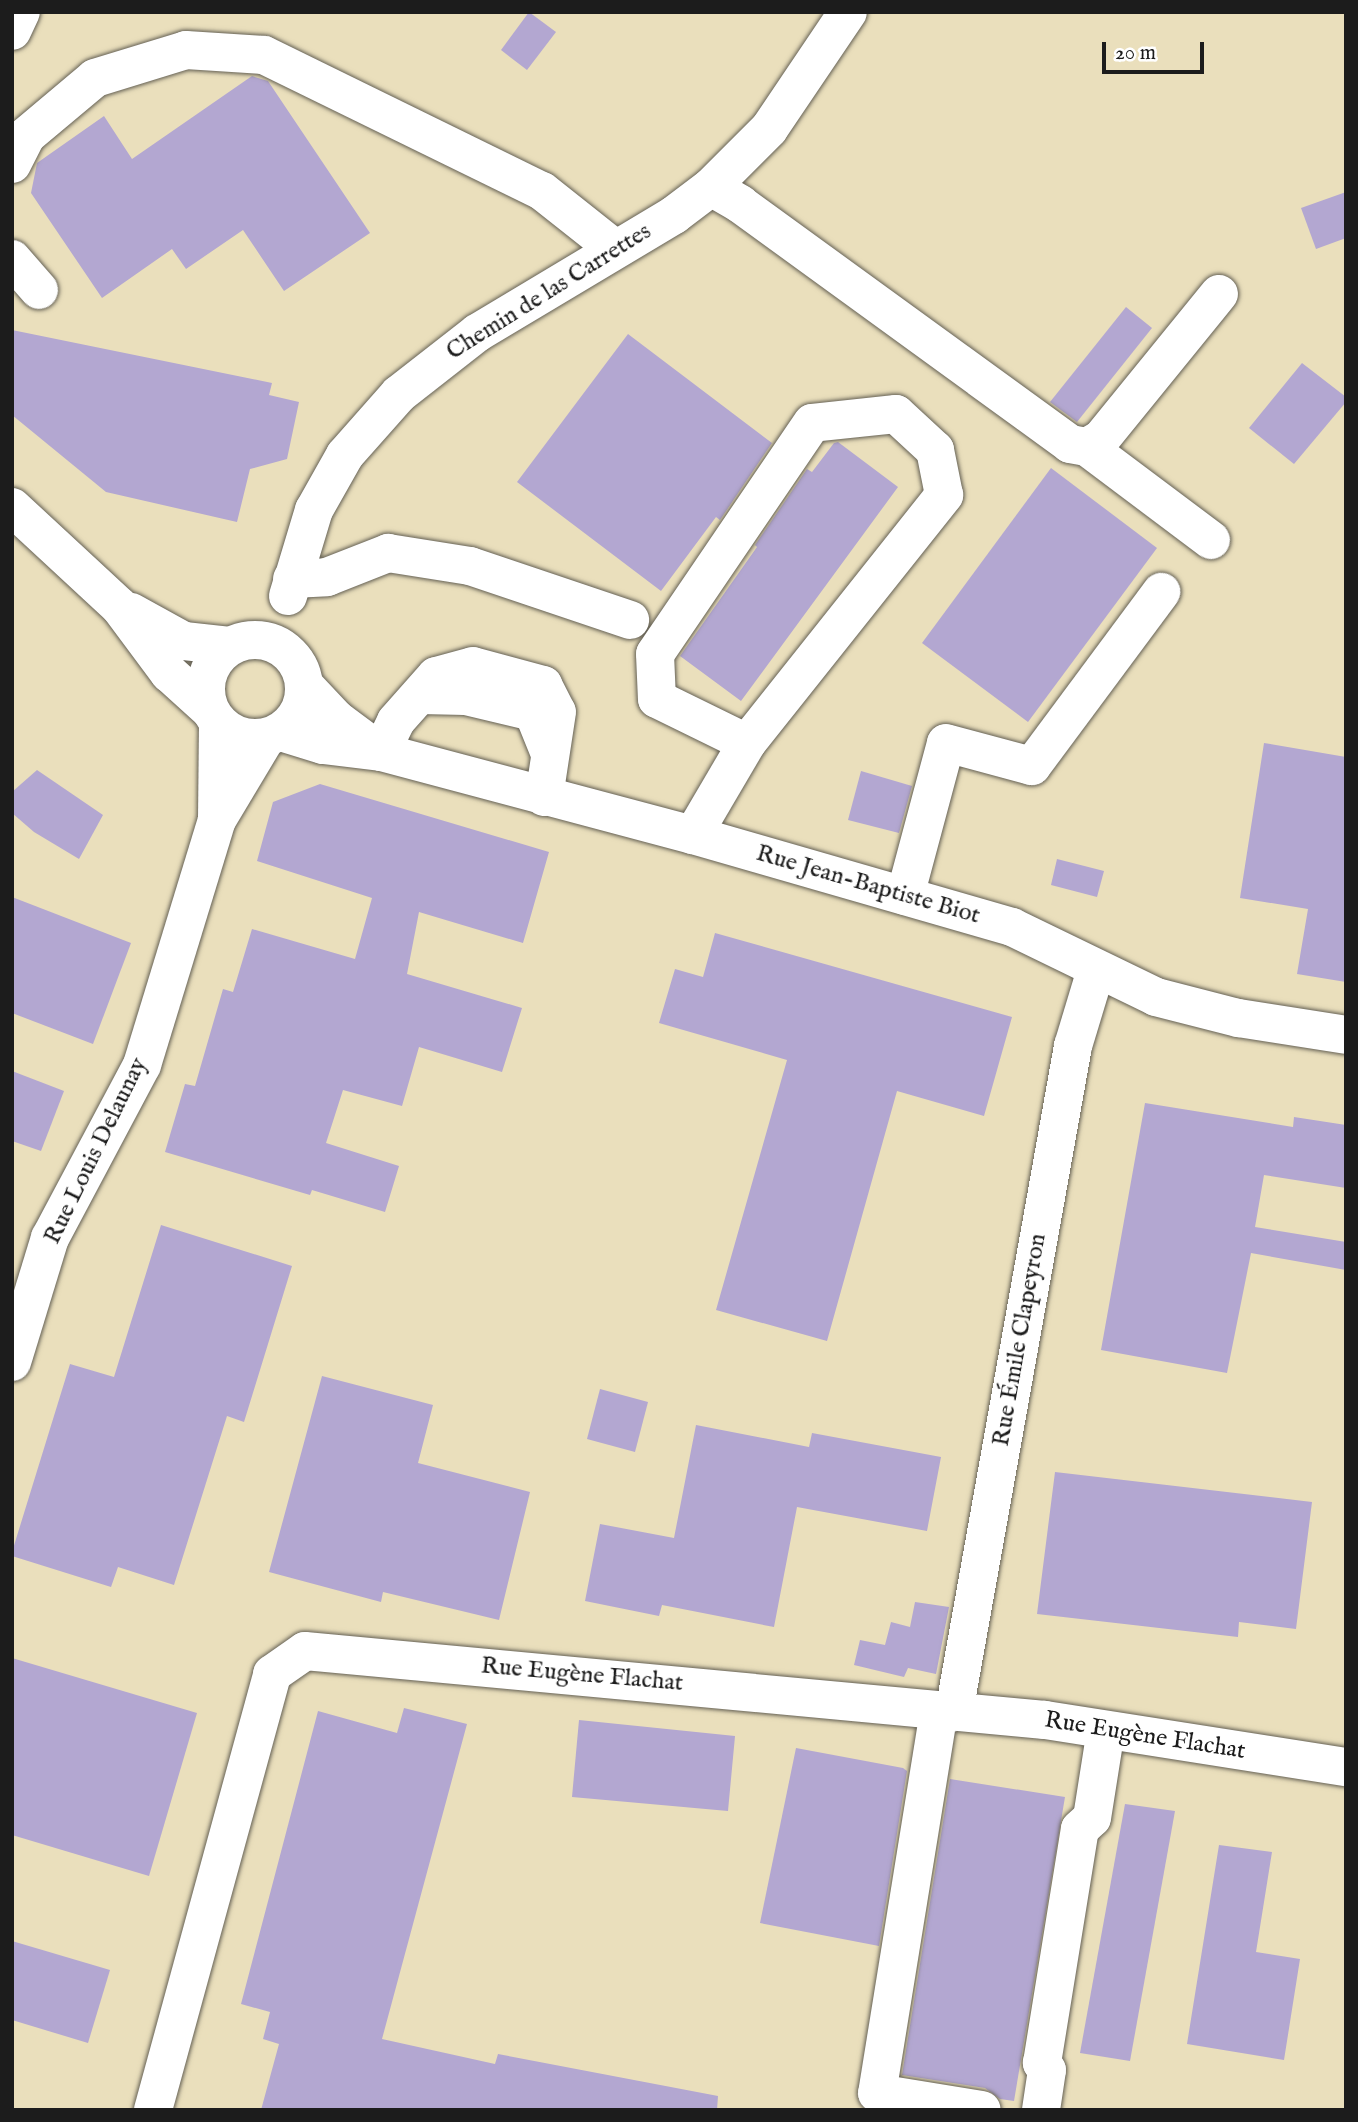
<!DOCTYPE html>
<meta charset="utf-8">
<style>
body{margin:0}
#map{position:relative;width:1358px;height:2122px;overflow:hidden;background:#eadfbc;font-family:"IM FELL English",serif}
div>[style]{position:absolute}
.building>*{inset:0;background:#b3a7d1}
.roads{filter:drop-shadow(0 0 2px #646054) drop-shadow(0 0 2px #646054)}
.minor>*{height:38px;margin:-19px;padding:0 19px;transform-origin:19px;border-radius:19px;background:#fff}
.minor>.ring{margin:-19px;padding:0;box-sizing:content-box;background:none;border:38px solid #fff;border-radius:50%}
span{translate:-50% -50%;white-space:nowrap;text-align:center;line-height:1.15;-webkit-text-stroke:5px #fff;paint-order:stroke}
.street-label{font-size:24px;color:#1c1c1c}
.frame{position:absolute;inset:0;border:14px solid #1c1c1c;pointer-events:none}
.scale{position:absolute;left:1102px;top:42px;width:102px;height:32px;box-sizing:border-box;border:4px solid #1c1c1c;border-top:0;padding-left:9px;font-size:21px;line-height:24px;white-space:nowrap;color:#1c1c1c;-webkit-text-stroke:5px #fff;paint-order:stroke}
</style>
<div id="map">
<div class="building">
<div style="clip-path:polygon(529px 12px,556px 32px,527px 70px,501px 50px)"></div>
<div style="clip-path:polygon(252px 76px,268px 81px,370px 233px,284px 291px,243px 230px,186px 269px,172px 249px,102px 298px,31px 193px,37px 163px,104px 116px,132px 159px)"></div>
<div style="clip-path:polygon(1346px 192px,1346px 238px,1316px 249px,1301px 208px)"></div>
<div style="clip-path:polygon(1126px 307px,1152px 328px,1077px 422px,1050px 402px)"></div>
<div style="clip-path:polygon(12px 330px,272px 383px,269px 395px,299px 402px,287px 459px,250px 469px,237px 522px,106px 492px,12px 415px)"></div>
<div style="clip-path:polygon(628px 334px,772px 443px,720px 520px,716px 517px,661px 591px,517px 482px)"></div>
<div style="clip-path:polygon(1302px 363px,1346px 397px,1346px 402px,1294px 464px,1249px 428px)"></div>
<div style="clip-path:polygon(838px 442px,898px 487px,741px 701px,680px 656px,757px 547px,755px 545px,807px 469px,812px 472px,834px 443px)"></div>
<div style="clip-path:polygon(1051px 468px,1157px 548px,1028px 722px,922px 643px)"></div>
<div style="clip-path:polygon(1264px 743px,1346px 757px,1346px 982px,1297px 974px,1308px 909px,1240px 898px)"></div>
<div style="clip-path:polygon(37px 770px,103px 815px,79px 859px,34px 832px,12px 813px,12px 792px)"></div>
<div style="clip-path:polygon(861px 771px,912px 786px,899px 833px,848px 820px)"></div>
<div style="clip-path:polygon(320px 784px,549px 852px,523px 943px,419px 912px,407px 974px,522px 1008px,502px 1072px,419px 1047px,402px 1106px,343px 1090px,326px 1143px,399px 1166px,385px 1212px,312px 1190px,310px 1195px,165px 1152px,185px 1084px,195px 1086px,223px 989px,233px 992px,252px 929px,355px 959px,372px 898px,257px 861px,273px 802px)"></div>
<div style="clip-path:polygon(1057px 859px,1104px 871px,1097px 897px,1051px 885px)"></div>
<div style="clip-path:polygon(12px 897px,131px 943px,93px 1044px,12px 1013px)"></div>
<div style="clip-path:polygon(715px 933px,1012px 1017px,984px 1116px,897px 1091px,827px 1341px,716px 1310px,787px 1060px,659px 1023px,675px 969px,703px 977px)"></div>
<div style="clip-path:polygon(12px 1071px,64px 1091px,41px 1151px,12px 1141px)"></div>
<div style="clip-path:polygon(1145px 1103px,1293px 1127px,1294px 1117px,1346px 1125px,1346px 1188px,1264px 1175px,1255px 1227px,1346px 1242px,1346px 1270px,1251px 1253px,1227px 1373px,1101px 1350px)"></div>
<div style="clip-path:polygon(161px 1225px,292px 1266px,244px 1422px,227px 1416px,174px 1585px,118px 1567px,111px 1587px,12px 1556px,12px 1552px,70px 1364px,114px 1377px)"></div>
<div style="clip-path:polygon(322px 1376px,433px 1405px,418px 1463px,530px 1492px,499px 1620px,383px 1592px,381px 1602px,269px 1572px)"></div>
<div style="clip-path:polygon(600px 1389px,648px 1402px,635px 1452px,587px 1439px)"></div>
<div style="clip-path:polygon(696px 1425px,809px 1447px,812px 1433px,941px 1457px,927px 1531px,797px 1507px,774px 1627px,662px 1605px,659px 1616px,585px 1601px,600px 1524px,674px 1538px)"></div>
<div style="clip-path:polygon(1055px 1472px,1312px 1502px,1296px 1629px,1239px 1622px,1238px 1637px,1037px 1614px)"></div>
<div style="clip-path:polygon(915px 1602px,949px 1607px,936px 1674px,908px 1668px,904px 1677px,854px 1665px,860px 1640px,885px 1645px,891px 1622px,910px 1627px)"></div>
<div style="clip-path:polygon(12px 1658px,197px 1713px,149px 1876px,12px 1835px)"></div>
<div style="clip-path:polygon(404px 1708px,467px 1724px,382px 2039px,495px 2064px,498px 2054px,718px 2096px,717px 2110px,261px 2110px,279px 2044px,263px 2039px,270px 2012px,241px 2004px,318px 1711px,397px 1733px)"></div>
<div style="clip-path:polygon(579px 1720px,735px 1736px,728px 1811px,572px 1797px)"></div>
<div style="clip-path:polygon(796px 1748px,903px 1768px,907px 1771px,879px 1946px,760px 1923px)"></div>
<div style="clip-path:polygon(950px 1779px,1065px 1797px,1014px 2101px,1000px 2099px,985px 2088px,902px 2075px)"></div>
<div style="clip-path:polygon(1125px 1804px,1175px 1811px,1130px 2061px,1080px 2053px)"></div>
<div style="clip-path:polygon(1219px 1845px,1272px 1852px,1256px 1952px,1300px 1959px,1284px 2060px,1187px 2044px)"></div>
<div style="clip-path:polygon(12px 1941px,110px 1970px,88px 2043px,12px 2020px)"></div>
</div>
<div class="roads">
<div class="minor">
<div style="left:12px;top:31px;width:21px;rotate:-65deg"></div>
<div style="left:12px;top:164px;width:31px;rotate:-63deg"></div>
<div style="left:26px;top:136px;width:90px;rotate:-40deg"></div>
<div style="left:95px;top:78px;width:95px;rotate:-17.1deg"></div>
<div style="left:186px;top:50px;width:78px;rotate:3.7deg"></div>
<div style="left:264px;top:55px;width:309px;rotate:26.1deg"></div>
<div style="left:542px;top:191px;width:92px;rotate:38.4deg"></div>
<div style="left:711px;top:187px;width:34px;rotate:30deg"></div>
<div style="left:740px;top:204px;width:408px;rotate:36deg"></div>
<div style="left:1070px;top:444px;width:17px;rotate:10deg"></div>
<div style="left:1087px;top:447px;width:16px;rotate:-30deg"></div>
<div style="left:1101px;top:439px;width:187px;rotate:-50.9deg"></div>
<div style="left:12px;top:259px;width:41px;rotate:48.9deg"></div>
<div style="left:1087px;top:447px;width:155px;rotate:36.9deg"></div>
<div style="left:12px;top:507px;width:146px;rotate:42.8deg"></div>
<div style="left:119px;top:606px;width:84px;rotate:53.3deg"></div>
<div style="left:169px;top:673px;width:55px;rotate:42.1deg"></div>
<div style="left:292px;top:579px;width:35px;rotate:-3deg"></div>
<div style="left:327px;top:577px;width:66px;rotate:-21.5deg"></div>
<div style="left:388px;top:553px;width:83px;rotate:9deg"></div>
<div style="left:470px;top:566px;width:169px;rotate:18.6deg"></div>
<div style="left:288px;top:596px;width:90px;rotate:-73.2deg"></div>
<div style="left:314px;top:510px;width:63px;rotate:-60.6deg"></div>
<div style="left:345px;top:455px;width:81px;rotate:-48.5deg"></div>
<div style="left:399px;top:394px;width:99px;rotate:-38deg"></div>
<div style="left:477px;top:333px;width:230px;rotate:-30.9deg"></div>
<div style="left:674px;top:215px;width:46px;rotate:-37.1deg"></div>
<div style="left:711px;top:187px;width:82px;rotate:-45deg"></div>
<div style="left:769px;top:129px;width:141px;rotate:-56deg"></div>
<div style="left:131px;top:612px;width:60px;rotate:28.7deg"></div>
<div style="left:184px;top:641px;width:46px;rotate:6.2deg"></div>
<div class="ring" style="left:206px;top:640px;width:60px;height:60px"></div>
<div style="left:306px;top:687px;width:44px;rotate:46.8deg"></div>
<div style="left:336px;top:719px;width:54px;rotate:36.7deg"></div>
<div style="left:420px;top:695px;width:46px;rotate:1.2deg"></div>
<div style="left:466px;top:696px;width:69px;rotate:13.4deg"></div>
<div style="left:533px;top:712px;width:45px;rotate:68deg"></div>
<div style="left:281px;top:732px;width:44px;rotate:17.2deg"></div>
<div style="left:323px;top:745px;width:58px;rotate:6.9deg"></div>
<div style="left:381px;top:752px;width:323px;rotate:14.9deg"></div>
<div style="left:693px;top:835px;width:332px;rotate:16.1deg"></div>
<div style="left:1012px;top:927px;width:160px;rotate:25.9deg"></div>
<div style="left:1156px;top:997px;width:85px;rotate:14.4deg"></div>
<div style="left:1238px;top:1018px;width:109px;rotate:8.9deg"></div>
<div style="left:381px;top:752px;width:34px;rotate:-64deg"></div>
<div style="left:396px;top:721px;width:60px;rotate:-48.4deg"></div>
<div style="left:436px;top:676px;width:38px;rotate:-15deg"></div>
<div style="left:473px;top:666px;width:73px;rotate:15.2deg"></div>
<div style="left:543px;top:685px;width:30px;rotate:63deg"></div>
<div style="left:557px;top:712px;width:86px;rotate:98.7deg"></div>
<div style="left:217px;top:818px;width:96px;rotate:-89.4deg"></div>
<div style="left:693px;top:835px;width:107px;rotate:-59.6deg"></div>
<div style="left:747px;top:743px;width:317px;rotate:-51.5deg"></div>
<div style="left:944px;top:495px;width:46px;rotate:-101.3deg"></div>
<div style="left:935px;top:450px;width:53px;rotate:-137.3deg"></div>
<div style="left:896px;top:414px;width:84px;rotate:173.9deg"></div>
<div style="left:812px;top:423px;width:279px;rotate:124.2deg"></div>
<div style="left:655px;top:654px;width:45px;rotate:87.5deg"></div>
<div style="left:657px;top:699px;width:100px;rotate:26.1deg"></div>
<div style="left:905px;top:896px;width:158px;rotate:-75deg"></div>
<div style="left:946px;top:743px;width:89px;rotate:15deg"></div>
<div style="left:1032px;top:766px;width:217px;rotate:-53.4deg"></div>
<div style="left:12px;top:1362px;width:130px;rotate:-73deg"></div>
<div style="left:50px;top:1238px;width:196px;rotate:-62deg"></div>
<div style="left:142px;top:1065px;width:256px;rotate:-73deg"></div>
<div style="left:217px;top:820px;width:96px;rotate:-59.1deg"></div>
<div style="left:939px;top:1711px;width:387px;rotate:99.2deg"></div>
<div style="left:877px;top:2093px;width:106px;rotate:9.2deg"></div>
<div style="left:954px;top:1712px;width:677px;rotate:-79.87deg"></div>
<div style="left:1073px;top:1046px;width:79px;rotate:-73.2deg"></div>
<div style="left:153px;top:2110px;width:452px;rotate:-74.7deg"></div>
<div style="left:272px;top:1674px;width:40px;rotate:-34.9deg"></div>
<div style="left:305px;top:1651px;width:743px;rotate:5.33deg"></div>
<div style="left:1045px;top:1720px;width:305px;rotate:8.9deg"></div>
<div style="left:1041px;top:2110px;width:40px;rotate:-81.5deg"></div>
<div style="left:1047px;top:2070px;width:9px;rotate:-126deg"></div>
<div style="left:1042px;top:2063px;width:237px;rotate:-80.8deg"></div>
<div style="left:1080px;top:1829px;width:16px;rotate:-43deg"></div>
<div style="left:1092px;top:1818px;width:89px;rotate:-81deg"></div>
</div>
</div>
<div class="street-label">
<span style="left:549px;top:292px;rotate:-32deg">Chemin de las Carrettes</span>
<span style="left:868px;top:885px;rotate:16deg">Rue Jean-Baptiste Biot</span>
<span style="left:96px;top:1151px;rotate:-64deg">Rue Louis Delaunay</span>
<span style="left:1020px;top:1340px;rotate:-80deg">Rue Émile Clapeyron</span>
<span style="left:582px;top:1675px;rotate:5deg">Rue Eugène Flachat</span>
<span style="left:1145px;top:1736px;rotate:9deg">Rue Eugène Flachat</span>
</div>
<div class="frame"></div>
<div class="scale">20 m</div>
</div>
